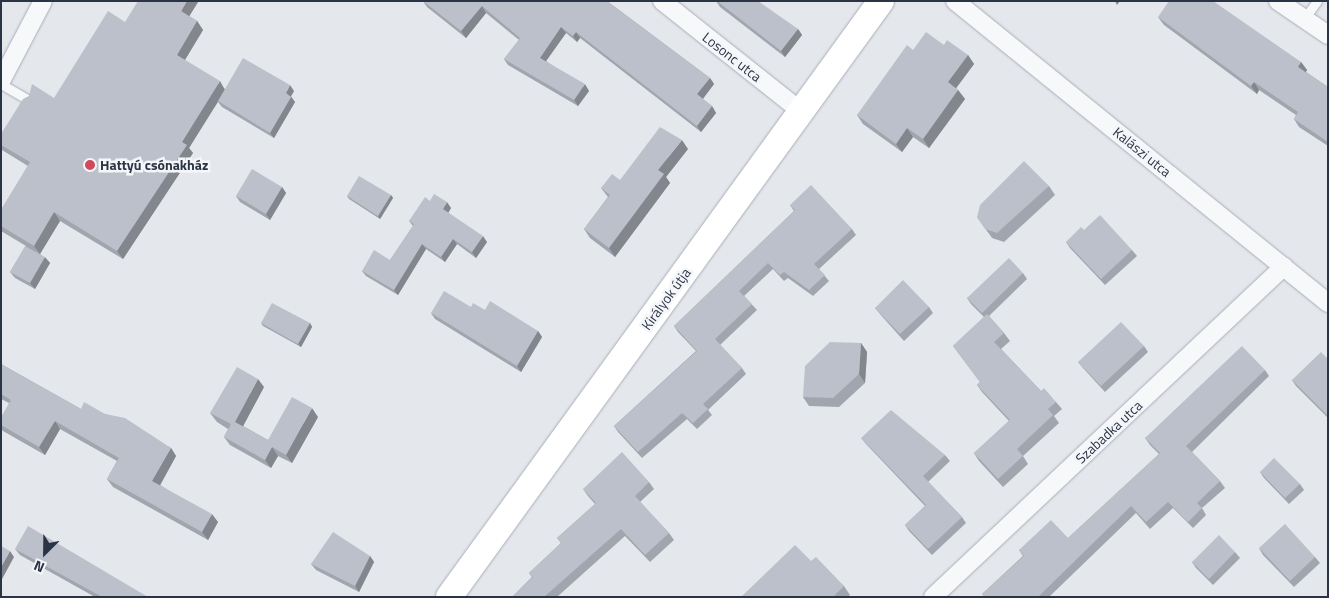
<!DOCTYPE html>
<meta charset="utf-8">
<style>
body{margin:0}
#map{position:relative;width:1329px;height:598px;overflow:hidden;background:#e4e7ec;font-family:"Titillium Web",sans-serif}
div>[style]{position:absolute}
.roads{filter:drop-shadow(0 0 1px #a9aeb7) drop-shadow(0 0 1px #a9aeb7)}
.lane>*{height:9px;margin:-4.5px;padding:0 4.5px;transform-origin:4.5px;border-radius:4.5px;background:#f7f8fa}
.street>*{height:18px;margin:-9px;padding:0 9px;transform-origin:9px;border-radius:9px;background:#f7f8fa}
.secondary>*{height:26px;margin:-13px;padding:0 13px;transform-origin:13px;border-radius:13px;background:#fff}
.wall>*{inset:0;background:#a1a5ae}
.shaded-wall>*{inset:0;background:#83868d}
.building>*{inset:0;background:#bbc0ca}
.dots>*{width:14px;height:14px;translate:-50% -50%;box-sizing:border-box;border:2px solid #f4f6f9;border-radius:50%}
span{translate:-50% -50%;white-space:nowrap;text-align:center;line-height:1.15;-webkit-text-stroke:5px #f4f6f9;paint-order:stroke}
.street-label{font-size:14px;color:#2b3445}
.poi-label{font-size:14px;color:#2b3445;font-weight:700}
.left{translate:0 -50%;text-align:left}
.frame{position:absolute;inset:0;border:2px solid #2b3445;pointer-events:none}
.north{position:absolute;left:20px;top:528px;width:50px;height:50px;-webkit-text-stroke:4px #f4f6f9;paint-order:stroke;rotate:203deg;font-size:14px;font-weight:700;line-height:20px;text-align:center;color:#2b3445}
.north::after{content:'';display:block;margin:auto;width:18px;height:22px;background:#2b3445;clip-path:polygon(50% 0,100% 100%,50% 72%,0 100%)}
</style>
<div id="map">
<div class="roads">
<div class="lane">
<div style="left:1304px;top:19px;width:22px;rotate:-54deg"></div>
<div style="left:1px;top:84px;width:34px;rotate:30deg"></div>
</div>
<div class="street">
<div style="left:662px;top:1px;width:179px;rotate:38.4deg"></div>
<div style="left:955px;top:1px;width:480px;rotate:39deg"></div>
<div style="left:1278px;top:1px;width:60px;rotate:34.2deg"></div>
<div style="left:1px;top:81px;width:90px;rotate:-62.3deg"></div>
<div style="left:933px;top:597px;width:482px;rotate:-43.3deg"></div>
</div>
<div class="secondary">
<div style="left:449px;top:597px;width:736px;rotate:-54.06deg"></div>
</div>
</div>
<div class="wall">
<div style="clip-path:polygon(423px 1px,607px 1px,710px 78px,714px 84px,703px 99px,712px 106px,716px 113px,701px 132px,580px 38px,577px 42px,566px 33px,546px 61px,589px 91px,578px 106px,508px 65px,504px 59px,519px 40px,486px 13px,466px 38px,427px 7px)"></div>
<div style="clip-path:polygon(716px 1px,798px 29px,802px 35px,785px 57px,720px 7px)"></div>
<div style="clip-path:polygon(198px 2px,189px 16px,197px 21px,203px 30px,185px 60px,225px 89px,294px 91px,291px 96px,295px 102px,274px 138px,222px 107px,218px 102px,189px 148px,193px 153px,123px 259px,60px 221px,40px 254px,50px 263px,35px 289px,15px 278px,10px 272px,26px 246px,1px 231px,1px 210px,28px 166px,2px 150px,1px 149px,1px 134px)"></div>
<div style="clip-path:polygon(1158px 17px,1301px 62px,1307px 70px,1306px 72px,1328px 87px,1328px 146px,1299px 127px,1294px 119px,1296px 115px,1259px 90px,1257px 94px,1164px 25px)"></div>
<div style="clip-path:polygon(944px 45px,968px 55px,974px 64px,956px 88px,958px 90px,965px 99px,929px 148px,913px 137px,902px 152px,863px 124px,857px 115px,913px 50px)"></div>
<div style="clip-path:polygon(688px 149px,666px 177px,670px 183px,615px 257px,590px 238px,584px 229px,608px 197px,601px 188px,620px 180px)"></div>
<div style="clip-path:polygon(1049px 186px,1055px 195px,1004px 242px,992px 238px,977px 217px)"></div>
<div style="clip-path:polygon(282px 187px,286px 193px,270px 220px,240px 202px,236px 196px)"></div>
<div style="clip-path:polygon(391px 195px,393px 198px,380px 219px,349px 199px,347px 196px)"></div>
<div style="clip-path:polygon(430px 201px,451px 208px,448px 213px,487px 242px,476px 258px,457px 244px,445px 262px,426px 249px,398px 295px,366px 276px,362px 271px,390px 260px,413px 226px,409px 221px)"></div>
<div style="clip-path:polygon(790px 205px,852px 229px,856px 235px,819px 269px,829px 281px,813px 296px,788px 278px,784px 281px,773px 269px,744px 296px,757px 310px,720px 345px,742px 368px,746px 374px,708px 410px,712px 415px,697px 429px,687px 419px,642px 458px,618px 432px,614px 426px,696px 351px,678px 332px,674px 326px,794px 211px)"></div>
<div style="clip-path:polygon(1084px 230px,1132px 250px,1137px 256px,1105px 285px,1070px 248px,1066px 242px)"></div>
<div style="clip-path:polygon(1023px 273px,1027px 279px,989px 316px,1004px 333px,1010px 341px,1001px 349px,1041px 391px,1056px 402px,1062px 409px,1054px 416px,1059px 423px,1023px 456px,1028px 464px,1003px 487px,979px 461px,974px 453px,1009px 421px,982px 392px,977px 385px,980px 382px,953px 346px,984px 317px,971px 304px,967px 298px)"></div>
<div style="clip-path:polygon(471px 307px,485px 310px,538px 331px,542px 337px,521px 372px,435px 319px,431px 313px)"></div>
<div style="clip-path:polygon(929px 307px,933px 313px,904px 341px,880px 314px,875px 308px)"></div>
<div style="clip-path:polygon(261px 323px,310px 323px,312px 327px,301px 347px,263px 326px)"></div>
<div style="clip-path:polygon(861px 343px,867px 352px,865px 383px,839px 407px,809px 406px,803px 397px)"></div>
<div style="clip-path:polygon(1144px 346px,1148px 352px,1105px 392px,1083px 368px,1078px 362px)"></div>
<div style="clip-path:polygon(1328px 359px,1328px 418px,1296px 386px,1292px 380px)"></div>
<div style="clip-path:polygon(1px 364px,81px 409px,105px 414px,171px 448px,176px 456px,160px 485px,218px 522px,208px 540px,113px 487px,107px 479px,117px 461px,60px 429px,45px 455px,3px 431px,1px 429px,1px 425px,9px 403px,1px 399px)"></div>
<div style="clip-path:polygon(1265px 370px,1269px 376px,1192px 452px,1220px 481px,1225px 488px,1202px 508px,1206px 515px,1193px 528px,1173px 508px,1150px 529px,1136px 513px,1049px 597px,985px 597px,982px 594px,1023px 556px,1019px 550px,1068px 538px,1159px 454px,1150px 445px,1145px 438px)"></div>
<div style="clip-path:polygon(264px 387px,243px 426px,268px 440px,318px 417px,292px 463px,278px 456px,271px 468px,230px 445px,224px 437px,228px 429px,217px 422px,210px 413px)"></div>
<div style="clip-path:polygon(861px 438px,945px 455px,950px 461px,928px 482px,962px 517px,966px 523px,932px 555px,909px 531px,905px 525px,925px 506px,866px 444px)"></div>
<div style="clip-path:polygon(1260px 472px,1300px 484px,1304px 490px,1289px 504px,1264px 478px)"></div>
<div style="clip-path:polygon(649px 482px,654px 489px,640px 502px,669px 533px,674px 540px,650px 562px,625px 536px,557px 597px,512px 597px,532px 577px,529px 573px,561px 543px,557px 538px,595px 504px,588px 496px,583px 489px)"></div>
<div style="clip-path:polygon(1259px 548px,1315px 557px,1320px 563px,1294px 587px,1263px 555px)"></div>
<div style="clip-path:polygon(15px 549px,148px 597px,95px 597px,20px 555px)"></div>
<div style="clip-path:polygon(1235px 552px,1240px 558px,1213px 585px,1196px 568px,1192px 562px)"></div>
<div style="clip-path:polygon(370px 556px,374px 562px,359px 592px,316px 570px,311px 564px)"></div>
<div style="clip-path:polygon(811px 561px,844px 586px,850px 595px,848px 597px,741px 597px)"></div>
</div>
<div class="shaded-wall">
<div style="clip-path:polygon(187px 1px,198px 2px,187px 20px,181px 11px)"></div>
<div style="clip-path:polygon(1115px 1px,1120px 1px,1117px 5px)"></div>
<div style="clip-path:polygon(482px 6px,486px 13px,466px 38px,461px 31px)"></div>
<div style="clip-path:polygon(197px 21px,203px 30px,183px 63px,177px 55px)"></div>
<div style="clip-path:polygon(561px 27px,566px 33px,544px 64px,540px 58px)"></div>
<div style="clip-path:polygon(798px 29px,802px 35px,785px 57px,781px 51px)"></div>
<div style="clip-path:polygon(576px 32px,580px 38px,577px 42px,573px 36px)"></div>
<div style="clip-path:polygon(968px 55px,974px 64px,954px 91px,948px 82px)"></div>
<div style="clip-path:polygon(1301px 62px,1307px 70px,1304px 75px,1298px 67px)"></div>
<div style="clip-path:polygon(710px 78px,714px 84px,701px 101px,697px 94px)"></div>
<div style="clip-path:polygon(220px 81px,225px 90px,189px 148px,193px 153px,123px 259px,117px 251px,182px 142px)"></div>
<div style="clip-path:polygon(1254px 82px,1259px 90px,1257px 94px,1251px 86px)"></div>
<div style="clip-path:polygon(585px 84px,589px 91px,578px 106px,574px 100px)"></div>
<div style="clip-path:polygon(290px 85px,294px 91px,290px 98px,286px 93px)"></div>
<div style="clip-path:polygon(958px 90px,965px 99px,929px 148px,923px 139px)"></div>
<div style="clip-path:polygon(291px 97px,295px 102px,274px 138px,270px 133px)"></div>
<div style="clip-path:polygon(712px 106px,716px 113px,701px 132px,697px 126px)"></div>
<div style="clip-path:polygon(907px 128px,913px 137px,902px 152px,896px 144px)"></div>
<div style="clip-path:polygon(682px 140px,688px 149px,666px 177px,670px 183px,615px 257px,609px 248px,658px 170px)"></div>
<div style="clip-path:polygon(282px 187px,286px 193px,270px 220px,266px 214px)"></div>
<div style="clip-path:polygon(391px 195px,393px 198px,380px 219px,378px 216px)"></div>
<div style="clip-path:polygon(447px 202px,451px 208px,447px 215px,443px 209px)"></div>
<div style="clip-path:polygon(54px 212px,60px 221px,40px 254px,34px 246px)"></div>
<div style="clip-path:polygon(483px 236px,487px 242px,476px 258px,472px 252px)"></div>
<div style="clip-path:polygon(453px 239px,457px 244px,445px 262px,441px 257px)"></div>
<div style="clip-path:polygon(422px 244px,426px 249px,398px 295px,394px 290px)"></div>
<div style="clip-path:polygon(45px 257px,50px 263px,35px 289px,30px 283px)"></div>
<div style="clip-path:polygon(310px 323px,312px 327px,301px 347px,298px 344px)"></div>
<div style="clip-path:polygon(538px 331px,542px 337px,521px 372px,517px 366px)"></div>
<div style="clip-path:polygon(861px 343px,867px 352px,865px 383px,859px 374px)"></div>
<div style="clip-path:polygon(258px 379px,264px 387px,241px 430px,235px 422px)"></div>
<div style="clip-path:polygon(312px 408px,318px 417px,292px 463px,286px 455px)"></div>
<div style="clip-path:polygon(55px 421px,60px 429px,45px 455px,39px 447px)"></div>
<div style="clip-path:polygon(272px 447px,278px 456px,271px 468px,265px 460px)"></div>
<div style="clip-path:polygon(171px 448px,176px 456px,158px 489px,152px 481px)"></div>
<div style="clip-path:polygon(212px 514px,218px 522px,208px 540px,202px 532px)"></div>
<div style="clip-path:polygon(10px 551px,14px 557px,1px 581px,1px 567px)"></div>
<div style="clip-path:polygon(370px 556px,374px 562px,359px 592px,355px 586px)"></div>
</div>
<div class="building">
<div style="clip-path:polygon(138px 1px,187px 1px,181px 11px,197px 21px,177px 55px,220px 81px,182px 142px,187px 145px,117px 251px,54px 212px,34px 246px,1px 226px,1px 210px,30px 162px,1px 145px,1px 134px,23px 99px,29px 96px,32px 84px,54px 98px,108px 11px,125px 22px)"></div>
<div style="clip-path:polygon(423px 1px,607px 1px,710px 78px,697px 94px,712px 106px,697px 126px,576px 32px,573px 36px,561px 27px,540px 58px,585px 84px,574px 100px,504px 59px,520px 38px,482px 6px,461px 31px)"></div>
<div style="clip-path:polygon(717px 1px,758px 1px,798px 29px,781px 51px)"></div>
<div style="clip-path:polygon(1169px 1px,1213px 1px,1301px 62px,1298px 67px,1328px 87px,1328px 142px,1294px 119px,1298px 112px,1254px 82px,1251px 86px,1158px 17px)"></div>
<div style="clip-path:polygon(926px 32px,944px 45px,947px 40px,968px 55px,948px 82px,958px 90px,923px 139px,907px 128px,896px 144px,857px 115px,907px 45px,913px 50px)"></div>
<div style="clip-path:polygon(243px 58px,290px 85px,286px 93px,291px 97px,270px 133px,218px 101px)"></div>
<div style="clip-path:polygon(660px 127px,682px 140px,658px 170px,664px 174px,609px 248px,584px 229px,610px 195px,601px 188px,612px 174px,620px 180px)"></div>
<div style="clip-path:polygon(1024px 161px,1049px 186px,997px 233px,985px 229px,977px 217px,980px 205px)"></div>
<div style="clip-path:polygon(252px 169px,282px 187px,266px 214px,236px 196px)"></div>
<div style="clip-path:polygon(359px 176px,391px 195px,378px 216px,347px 196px)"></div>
<div style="clip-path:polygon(811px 185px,852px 229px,814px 264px,825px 275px,809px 290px,784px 272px,780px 275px,768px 263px,739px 291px,752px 304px,715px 339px,742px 368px,703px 404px,708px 409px,693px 423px,682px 413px,638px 452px,614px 426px,697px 351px,674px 326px,795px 210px,790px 205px)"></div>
<div style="clip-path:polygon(434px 194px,447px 202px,443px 209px,483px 236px,472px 252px,453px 239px,441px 257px,422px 244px,394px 290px,362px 271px,374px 250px,390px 260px,414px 224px,409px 221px,425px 197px,430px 201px)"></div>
<div style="clip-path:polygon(1100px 215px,1132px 250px,1101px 279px,1066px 242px,1081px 227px,1084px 230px)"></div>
<div style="clip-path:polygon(25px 246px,45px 257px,30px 283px,10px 272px)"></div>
<div style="clip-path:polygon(1009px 258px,1023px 273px,982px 313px,967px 298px)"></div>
<div style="clip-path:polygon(903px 280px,929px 307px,900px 334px,875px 308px)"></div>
<div style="clip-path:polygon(444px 291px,471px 307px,473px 303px,485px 310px,490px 301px,538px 331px,517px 366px,431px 313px)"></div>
<div style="clip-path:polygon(272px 303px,310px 323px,298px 344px,261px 323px)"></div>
<div style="clip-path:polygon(987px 314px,1004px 333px,994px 342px,1041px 391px,1044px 388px,1056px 402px,1048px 409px,1053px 415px,1017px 449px,1023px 456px,998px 479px,974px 453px,1010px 420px,977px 385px,980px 382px,953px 346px)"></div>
<div style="clip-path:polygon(1121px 322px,1144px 346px,1101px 386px,1078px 362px)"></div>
<div style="clip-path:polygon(830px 342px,861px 343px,859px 374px,833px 398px,803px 397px,805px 366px)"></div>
<div style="clip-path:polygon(1242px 346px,1265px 370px,1186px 446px,1220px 481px,1197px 503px,1202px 508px,1188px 522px,1168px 502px,1146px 522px,1131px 506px,1038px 597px,985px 597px,982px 594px,1024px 556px,1019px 550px,1051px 520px,1068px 538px,1160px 453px,1145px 438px)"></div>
<div style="clip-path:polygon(1321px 352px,1328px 359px,1328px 416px,1292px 380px)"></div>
<div style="clip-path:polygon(1px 364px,81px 409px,84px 402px,105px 414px,125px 418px,171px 448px,152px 481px,212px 514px,202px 532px,107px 479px,119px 458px,55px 421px,39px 447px,1px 425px,1px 417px,11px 400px,1px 394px)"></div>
<div style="clip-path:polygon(237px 367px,258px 379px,235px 422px,268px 440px,292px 397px,312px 408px,286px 455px,272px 447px,265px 460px,224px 437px,231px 424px,210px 413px)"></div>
<div style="clip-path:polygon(891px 410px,945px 455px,923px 476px,962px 517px,928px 549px,905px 525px,926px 505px,861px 438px)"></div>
<div style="clip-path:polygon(622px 452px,649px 482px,635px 496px,669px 533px,645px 555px,621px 529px,544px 597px,512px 597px,533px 577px,529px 573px,561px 543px,557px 538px,596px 503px,583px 489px)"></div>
<div style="clip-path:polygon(1274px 458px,1300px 484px,1285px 498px,1260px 472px)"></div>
<div style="clip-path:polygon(1285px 524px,1315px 557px,1290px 581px,1259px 548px)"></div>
<div style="clip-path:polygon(28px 526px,148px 597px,102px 597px,15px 549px)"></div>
<div style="clip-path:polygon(333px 532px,370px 556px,355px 586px,311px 564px)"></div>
<div style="clip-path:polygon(1219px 535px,1235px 552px,1209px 579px,1192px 562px)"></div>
<div style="clip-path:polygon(795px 545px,811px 561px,816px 557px,844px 586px,833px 597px,741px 597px)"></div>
<div style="clip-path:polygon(1px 546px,10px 551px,1px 567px)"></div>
</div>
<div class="dots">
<div style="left:90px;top:165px;background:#d1495b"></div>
</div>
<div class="street-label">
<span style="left:732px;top:57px;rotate:38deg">Losonc utca</span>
<span style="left:1142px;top:152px;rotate:39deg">Kalászi utca</span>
<span style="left:666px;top:299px;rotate:-54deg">Királyok útja</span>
<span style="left:1109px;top:432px;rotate:-43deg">Szabadka utca</span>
</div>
<div class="poi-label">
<span class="left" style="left:100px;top:165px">Hattyú csónakház</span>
</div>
<div class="frame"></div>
<div class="north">N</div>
</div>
